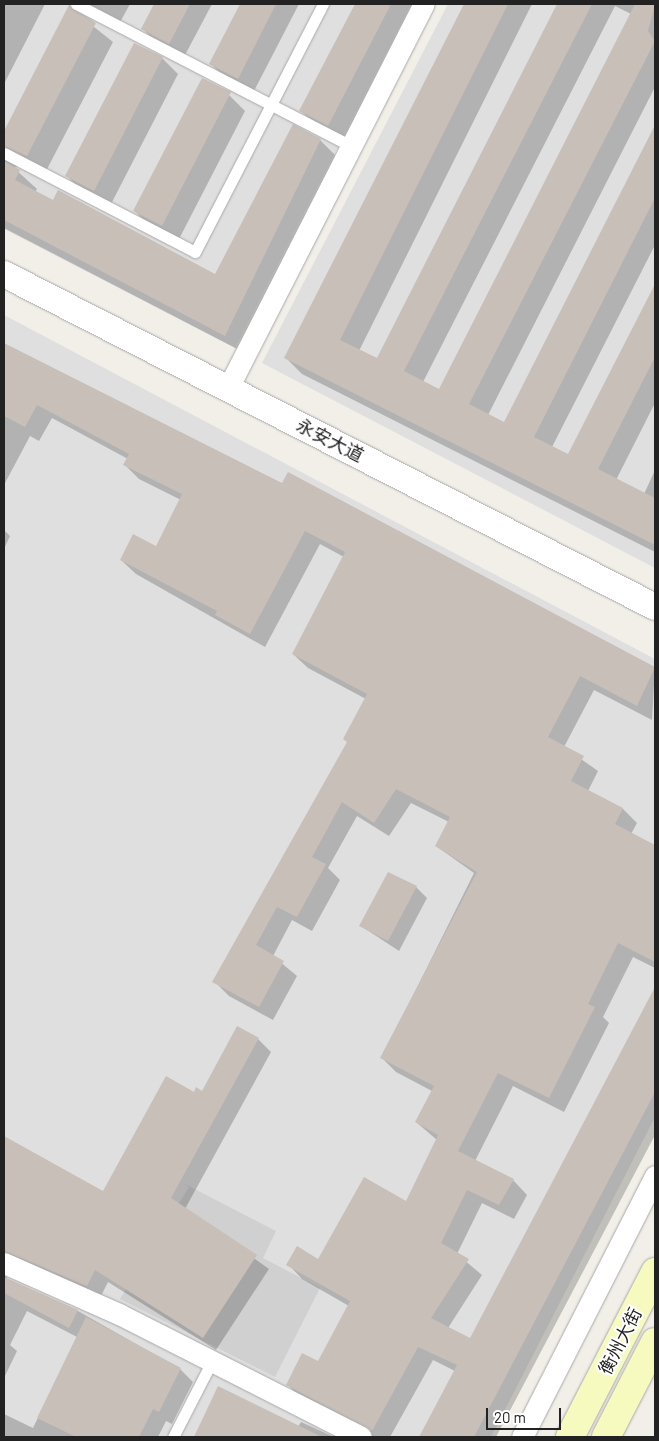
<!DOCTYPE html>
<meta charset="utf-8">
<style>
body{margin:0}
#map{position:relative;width:659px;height:1441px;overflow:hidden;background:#f2efe9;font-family:Barlow,"Noto Sans SC",sans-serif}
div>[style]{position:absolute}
.residential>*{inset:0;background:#e0dfdf}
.religious>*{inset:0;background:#d0d0d0}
.shadow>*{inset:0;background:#0003}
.building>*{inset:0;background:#c7bfb8}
.roads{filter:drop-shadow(0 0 1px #a9a9a9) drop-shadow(0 0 1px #a9a9a9)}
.service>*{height:11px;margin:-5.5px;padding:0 5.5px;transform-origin:5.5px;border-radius:5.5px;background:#fff}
.minor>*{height:21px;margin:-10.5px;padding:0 10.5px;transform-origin:10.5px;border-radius:10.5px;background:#fff}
.tertiary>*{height:26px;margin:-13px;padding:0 13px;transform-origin:13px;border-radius:13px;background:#fff}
.secondary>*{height:28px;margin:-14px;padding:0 14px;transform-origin:14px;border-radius:14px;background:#f7fabf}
span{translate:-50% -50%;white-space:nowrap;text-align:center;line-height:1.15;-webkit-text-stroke:4px #fff;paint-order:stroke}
.street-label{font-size:18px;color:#222}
.frame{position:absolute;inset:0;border:5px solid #222;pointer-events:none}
.scale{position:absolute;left:486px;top:1408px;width:75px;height:22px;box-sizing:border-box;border:2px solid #222;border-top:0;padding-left:6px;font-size:15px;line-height:18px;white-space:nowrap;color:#222;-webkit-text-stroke:4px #fff;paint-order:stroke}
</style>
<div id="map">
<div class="residential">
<div style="clip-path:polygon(4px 4px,411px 4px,235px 348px,4px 229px)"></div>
<div style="clip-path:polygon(448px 4px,655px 4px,655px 568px,262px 363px)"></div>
<div style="clip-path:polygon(4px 315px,655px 659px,655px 1117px,491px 1437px,4px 1437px)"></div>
</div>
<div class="religious">
<div style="clip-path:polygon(183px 1183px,276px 1231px,263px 1258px,320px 1288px,275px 1377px,120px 1299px,189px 1187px)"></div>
</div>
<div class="shadow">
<div style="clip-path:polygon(4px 4px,45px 4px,4px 84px)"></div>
<div style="clip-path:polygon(81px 4px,130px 4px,119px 24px)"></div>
<div style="clip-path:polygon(156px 4px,212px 4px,184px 57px,157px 43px,143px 29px)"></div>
<div style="clip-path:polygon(242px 4px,299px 4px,253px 93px,226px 79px,211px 64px)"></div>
<div style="clip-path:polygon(356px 4px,415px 4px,344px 141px,317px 126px,301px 111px)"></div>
<div style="clip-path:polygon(evenodd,465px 4px,532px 4px,359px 351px,377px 359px,558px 4px,655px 4px,655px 87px,488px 415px,505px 423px,655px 128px,655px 245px,552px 447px,569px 456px,655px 287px,655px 403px,616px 480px,644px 494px,655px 470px,655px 552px,302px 374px,286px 358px,465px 4px,615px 6px,631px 14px,439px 390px,423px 382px,615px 6px)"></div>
<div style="clip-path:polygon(69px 7px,113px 42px,45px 173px,23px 163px,14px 168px,37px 189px,35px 192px,216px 275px,320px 140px,338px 158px,243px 352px,4px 228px,4px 134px)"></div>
<div style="clip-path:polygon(162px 58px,178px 74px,110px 206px,83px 192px,67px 176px)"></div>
<div style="clip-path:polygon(229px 95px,245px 111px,178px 241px,150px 227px,135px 211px)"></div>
<div style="clip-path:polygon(4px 344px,283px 484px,288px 474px,655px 668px,652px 720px,594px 690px,564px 747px,598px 771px,588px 791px,623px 809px,637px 823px,631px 834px,655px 846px,655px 968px,633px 957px,603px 1017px,609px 1023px,564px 1112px,513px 1086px,475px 1161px,513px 1180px,527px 1195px,514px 1219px,482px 1203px,457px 1254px,482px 1275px,448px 1328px,471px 1339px,655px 990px,655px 1135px,496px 1437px,421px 1437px,455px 1371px,433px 1360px,390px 1437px,373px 1437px,302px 1399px,288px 1385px,318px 1363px,349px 1306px,302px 1279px,288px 1264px,319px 1261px,406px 1203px,437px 1140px,416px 1122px,432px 1091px,396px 1072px,382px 1058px,474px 873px,436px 846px,449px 822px,411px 803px,389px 836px,357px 816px,328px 868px,340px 880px,312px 931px,292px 920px,273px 956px,297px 976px,273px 1020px,229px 996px,214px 981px,348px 743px,366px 699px,308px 668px,293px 654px,344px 557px,320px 544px,265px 647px,136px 574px,121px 560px,157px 548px,181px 500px,139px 479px,125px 465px,128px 459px,52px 418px,39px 441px,30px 436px,4px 485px)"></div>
<div style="clip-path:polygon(4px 530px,10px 536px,4px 549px)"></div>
<div style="clip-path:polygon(416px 887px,427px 898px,399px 951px,361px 926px)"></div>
<div style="clip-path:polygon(258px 1039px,271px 1052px,185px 1209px,269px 1269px,216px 1350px,108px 1282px,100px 1298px,4px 1271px,8px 1280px,78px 1311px,180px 1369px,193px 1382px,172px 1424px,166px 1421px,158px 1437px,4px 1437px,4px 1414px,33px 1428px,77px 1337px,27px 1311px,10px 1345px,17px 1351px,4px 1378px,4px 1139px,103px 1193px,194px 1094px,203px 1092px)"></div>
<div style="clip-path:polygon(219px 1388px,298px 1427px,301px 1422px,334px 1437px,194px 1437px)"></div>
</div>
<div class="building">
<div style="clip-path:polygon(154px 4px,190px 4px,169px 44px,141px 29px)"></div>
<div style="clip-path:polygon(240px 4px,276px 4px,238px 79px,209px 64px)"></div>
<div style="clip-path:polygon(355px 4px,391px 4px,328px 126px,299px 111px)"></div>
<div style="clip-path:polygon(464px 4px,508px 4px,340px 340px,377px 358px,557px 4px,592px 4px,404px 371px,439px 389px,635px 4px,655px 4px,648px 31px,655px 41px,469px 404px,504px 422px,655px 125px,655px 198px,534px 437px,568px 454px,655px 284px,655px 357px,598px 469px,655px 498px,655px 545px,284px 358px)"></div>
<div style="clip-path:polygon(69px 5px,96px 23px,27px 156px,4px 146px,4px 131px)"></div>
<div style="clip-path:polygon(134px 43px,163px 57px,94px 191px,65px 176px)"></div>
<div style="clip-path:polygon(202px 78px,231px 92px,162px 226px,133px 211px)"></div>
<div style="clip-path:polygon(293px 124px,321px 139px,225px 336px,4px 220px,4px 161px,20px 170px,15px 180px,53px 200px,58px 190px,215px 274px)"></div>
<div style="clip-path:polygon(4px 343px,282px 483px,288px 472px,655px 667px,637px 706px,580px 676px,548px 737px,584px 756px,571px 781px,623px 808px,615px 824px,655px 845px,655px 962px,618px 943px,588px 1004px,595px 1007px,549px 1098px,498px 1073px,458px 1151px,514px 1179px,499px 1205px,467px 1190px,441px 1243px,469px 1259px,431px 1318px,470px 1338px,655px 987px,655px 1092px,474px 1437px,419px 1437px,457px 1365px,418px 1347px,372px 1431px,286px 1385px,302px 1353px,318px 1361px,350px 1301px,286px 1265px,297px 1246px,318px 1259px,364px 1177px,406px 1201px,438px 1135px,415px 1122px,434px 1086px,380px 1058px,477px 872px,435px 846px,450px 817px,396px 789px,374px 823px,342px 802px,312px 857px,326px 864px,297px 917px,277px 907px,256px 945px,284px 961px,259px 1007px,212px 982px,347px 742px,343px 739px,367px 694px,292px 654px,345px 552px,305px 531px,250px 634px,215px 615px,217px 611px,120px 560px,133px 534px,156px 546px,182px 494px,123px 465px,129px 454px,37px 405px,25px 427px,4px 416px)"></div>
<div style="clip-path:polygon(388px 872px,417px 886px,388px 941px,359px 926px)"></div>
<div style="clip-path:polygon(237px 1026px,259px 1038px,171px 1198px,257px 1255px,203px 1338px,95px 1270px,87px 1286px,4px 1251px,4px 1136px,103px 1191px,166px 1076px,194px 1092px,196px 1087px,202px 1091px)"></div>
<div style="clip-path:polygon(4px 1277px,78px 1310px,69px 1328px,4px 1293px)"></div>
<div style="clip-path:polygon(86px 1317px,181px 1368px,159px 1412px,153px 1409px,139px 1437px,76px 1437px,37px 1418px)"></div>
<div style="clip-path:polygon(218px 1386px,322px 1437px,194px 1437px)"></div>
</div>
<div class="roads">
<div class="service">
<div style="left:76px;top:4px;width:309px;rotate:27.3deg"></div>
<div style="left:4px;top:153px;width:215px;rotate:27.4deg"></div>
<div style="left:195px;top:252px;width:279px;rotate:-62.7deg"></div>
<div style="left:173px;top:1437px;width:85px;rotate:-62.8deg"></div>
</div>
<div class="minor">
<div style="left:228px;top:388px;width:431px;rotate:-63deg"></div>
<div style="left:4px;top:1263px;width:126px;rotate:23.9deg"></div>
<div style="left:119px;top:1314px;width:271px;rotate:26.9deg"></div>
<div style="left:522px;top:1437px;width:293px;rotate:-63deg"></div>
</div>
<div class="tertiary">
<div style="left:4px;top:274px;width:731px;rotate:27.09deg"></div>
</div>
<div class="secondary">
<div style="left:570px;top:1437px;width:186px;rotate:-62.7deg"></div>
<div style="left:606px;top:1437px;width:107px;rotate:-62.7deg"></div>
</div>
</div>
<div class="street-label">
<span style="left:330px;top:440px;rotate:27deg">永安大道</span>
<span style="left:620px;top:1341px;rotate:-63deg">衡州大街</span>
</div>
<div class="frame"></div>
<div class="scale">20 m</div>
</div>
